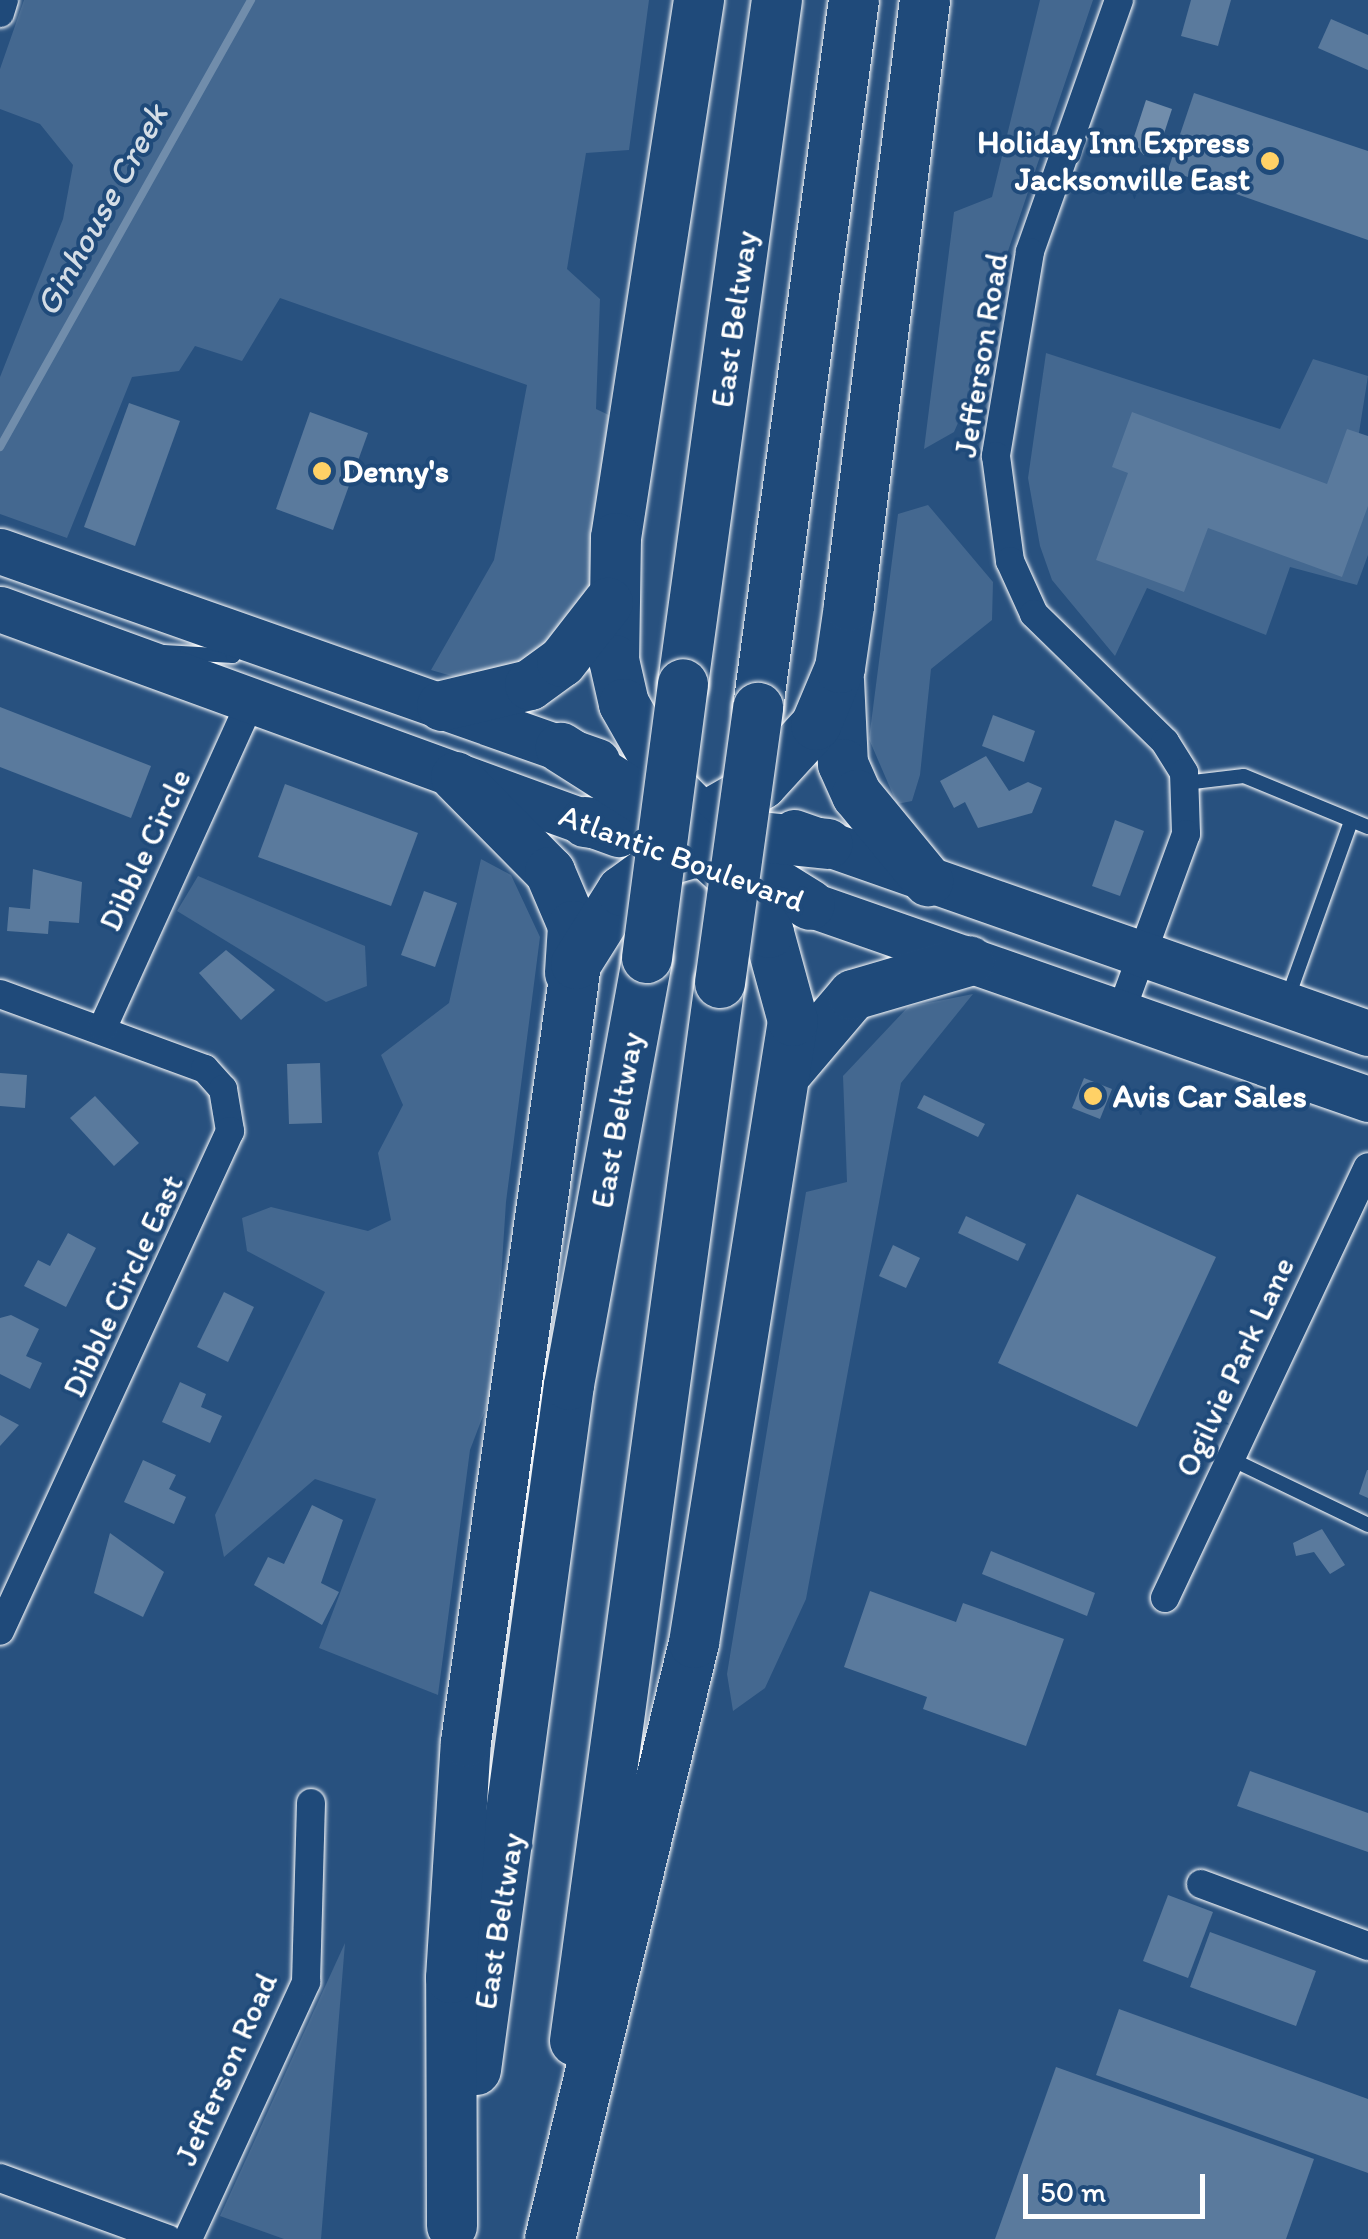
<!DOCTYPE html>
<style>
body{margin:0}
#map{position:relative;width:1368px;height:2239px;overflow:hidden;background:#28517f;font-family:Itim,sans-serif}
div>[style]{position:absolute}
.green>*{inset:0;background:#446890}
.water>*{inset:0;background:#718dab}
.stream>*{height:8px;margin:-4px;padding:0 4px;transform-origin:4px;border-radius:4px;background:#718dab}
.building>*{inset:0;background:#5a7a9d}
.roads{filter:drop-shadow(0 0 2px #fff) drop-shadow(0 0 2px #fff)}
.service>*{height:14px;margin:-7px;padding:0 7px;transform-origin:7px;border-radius:7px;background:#1f4a7a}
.minor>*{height:28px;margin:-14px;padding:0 14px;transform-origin:14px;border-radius:14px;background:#1f4a7a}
.trunk>*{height:45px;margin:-22.5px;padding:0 22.5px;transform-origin:22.5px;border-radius:22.5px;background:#1f4a7a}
.motorway>*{height:50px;margin:-25px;padding:0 25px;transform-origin:25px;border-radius:25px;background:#1f4a7a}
.bridges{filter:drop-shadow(0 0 2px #fff) drop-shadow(0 0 2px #fff)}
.motorway-bridge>*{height:50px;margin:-25px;padding:0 25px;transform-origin:25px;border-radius:25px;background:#1f4a7a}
.dots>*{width:28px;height:28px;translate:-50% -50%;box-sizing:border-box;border:5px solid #1f4a7a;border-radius:50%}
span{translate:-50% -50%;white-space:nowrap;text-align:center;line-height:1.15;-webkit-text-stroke:8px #1f4a7a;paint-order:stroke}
.poi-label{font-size:32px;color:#fff;font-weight:700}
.right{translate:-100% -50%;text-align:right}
.left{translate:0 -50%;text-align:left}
.street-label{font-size:32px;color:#fff}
.water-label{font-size:35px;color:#d4dde6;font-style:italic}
.scale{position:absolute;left:1023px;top:2174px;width:182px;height:45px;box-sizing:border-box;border:5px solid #fff;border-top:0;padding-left:12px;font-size:30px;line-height:35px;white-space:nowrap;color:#fff;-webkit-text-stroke:8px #1f4a7a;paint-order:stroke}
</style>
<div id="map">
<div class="green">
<div style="clip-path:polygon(24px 0,649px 0,629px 150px,586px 153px,567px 269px,600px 299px,596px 409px,611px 416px,595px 580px,541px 663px,462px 679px,431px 670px,494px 560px,527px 385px,280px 298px,242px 361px,195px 346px,179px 371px,132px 377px,67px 538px,0 514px,0 377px,63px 219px,73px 165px,40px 124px,0 109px,0 69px)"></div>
<div style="clip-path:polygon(1040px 0,1093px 0,1007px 254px,977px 380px,954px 432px,924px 449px,954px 212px,992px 197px)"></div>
<div style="clip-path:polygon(1046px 353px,1280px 429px,1313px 359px,1368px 376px,1358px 439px,1368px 443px,1368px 555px,1357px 585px,1290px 567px,1266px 635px,1147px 588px,1115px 656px,1052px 580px,1040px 546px,1028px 478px)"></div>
<div style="clip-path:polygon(928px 505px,993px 582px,992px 620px,931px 669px,920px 775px,912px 801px,897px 804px,869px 739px,898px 514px)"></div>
<div style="clip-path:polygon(481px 859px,511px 875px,540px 937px,506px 1202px,494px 1387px,470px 1450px,438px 1695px,319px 1648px,376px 1499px,315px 1479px,224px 1557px,215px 1515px,325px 1292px,247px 1251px,242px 1218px,271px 1207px,368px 1231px,391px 1220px,378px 1153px,403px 1105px,381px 1055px,449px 1003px)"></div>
<div style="clip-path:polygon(198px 876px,365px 946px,367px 986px,326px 1002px,177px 911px)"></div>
<div style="clip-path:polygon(973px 994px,901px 1083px,806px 1599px,765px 1688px,733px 1711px,727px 1674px,806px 1192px,847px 1182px,843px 1076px,908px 1007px)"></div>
<div style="clip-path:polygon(345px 1943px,321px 2239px,284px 2239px,220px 2216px)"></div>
</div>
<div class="water">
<div style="clip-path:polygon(1146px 100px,1172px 109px,1158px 152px,1144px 155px,1132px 143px)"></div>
</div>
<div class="stream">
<div style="left:0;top:447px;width:513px;rotate:-60.68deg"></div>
</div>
<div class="building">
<div style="clip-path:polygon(1191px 0,1231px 0,1218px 46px,1181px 36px)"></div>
<div style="clip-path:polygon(1331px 19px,1368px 35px,1368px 70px,1318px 48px)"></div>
<div style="clip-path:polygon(1194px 93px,1368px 151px,1368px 240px,1168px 170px)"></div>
<div style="clip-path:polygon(129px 403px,180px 421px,135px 546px,84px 527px)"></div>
<div style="clip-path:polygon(310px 412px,368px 433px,333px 530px,276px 509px)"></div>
<div style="clip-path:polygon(1132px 412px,1327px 484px,1347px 429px,1368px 436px,1368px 506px,1342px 577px,1208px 528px,1184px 592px,1096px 560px,1128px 473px,1112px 467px)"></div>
<div style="clip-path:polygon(0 707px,151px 766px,131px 818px,0 767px)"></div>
<div style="clip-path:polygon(993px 715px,1035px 731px,1024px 762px,982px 746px)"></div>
<div style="clip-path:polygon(986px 756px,1009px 791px,1028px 782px,1042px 788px,1032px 813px,978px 828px,965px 802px,954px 808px,940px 781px)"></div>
<div style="clip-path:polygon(285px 784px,418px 833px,391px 906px,258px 857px)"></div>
<div style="clip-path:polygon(1115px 820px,1144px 831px,1120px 896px,1092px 886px)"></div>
<div style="clip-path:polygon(33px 869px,82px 882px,79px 923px,49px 921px,48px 934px,7px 931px,9px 907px,30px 909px)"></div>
<div style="clip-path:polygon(424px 891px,457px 903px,435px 967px,401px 955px)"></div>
<div style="clip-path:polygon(226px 950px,275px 990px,241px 1020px,199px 973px)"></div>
<div style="clip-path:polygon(320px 1063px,322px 1123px,289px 1124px,287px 1064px)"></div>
<div style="clip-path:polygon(0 1073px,27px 1075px,25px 1108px,0 1106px)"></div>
<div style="clip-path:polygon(1084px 1078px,1112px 1089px,1100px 1119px,1072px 1108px)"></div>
<div style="clip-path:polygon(924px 1095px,985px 1124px,978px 1137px,917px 1108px)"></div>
<div style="clip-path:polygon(95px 1096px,139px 1143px,114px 1166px,70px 1118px)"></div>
<div style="clip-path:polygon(1077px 1194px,1216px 1257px,1137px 1427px,998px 1363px)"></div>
<div style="clip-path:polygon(966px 1216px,1026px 1244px,1018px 1261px,958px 1233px)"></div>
<div style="clip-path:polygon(68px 1233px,96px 1248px,66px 1307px,24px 1286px,38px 1260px,50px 1266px)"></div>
<div style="clip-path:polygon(893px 1245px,920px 1258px,906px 1288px,879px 1276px)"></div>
<div style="clip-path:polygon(224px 1292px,254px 1307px,228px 1362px,197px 1347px)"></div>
<div style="clip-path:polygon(11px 1315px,39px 1329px,26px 1356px,42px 1363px,30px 1389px,0 1374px,0 1318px)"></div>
<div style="clip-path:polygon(180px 1382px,206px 1394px,201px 1407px,222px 1416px,210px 1443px,162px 1422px)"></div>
<div style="clip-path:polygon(0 1415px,19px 1425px,0 1446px)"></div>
<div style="clip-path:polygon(143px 1460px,176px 1475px,169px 1489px,186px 1497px,174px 1524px,124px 1502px)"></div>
<div style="clip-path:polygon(1367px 1470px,1368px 1470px,1368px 1498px,1359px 1494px)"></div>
<div style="clip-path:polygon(312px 1505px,343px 1520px,321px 1583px,339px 1592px,322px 1625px,254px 1585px,268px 1557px,284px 1564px)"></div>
<div style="clip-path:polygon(1322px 1529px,1345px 1565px,1330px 1574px,1314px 1552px,1296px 1556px,1293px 1543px)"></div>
<div style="clip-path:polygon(110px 1533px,164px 1572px,143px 1617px,94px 1593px)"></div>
<div style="clip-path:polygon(991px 1551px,1095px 1593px,1087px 1616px,982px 1574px)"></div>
<div style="clip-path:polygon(870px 1591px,956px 1622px,963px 1603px,1064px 1639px,1026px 1746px,923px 1709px,927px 1697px,844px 1667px)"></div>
<div style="clip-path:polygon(1250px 1771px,1368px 1813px,1368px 1852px,1237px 1806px)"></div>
<div style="clip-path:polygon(1168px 1895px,1213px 1912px,1188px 1978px,1143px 1961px)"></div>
<div style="clip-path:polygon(1210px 1932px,1316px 1971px,1296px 2026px,1190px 1987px)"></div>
<div style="clip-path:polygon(1119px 2009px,1368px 2099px,1368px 2173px,1096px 2075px)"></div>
<div style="clip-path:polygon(1056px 2067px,1314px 2159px,1286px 2239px,995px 2239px)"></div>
</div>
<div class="roads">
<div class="service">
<div style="left:164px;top:652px;width:69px;rotate:3.3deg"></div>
<div style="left:233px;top:656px;width:17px;rotate:-65deg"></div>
<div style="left:1185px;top:783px;width:59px;rotate:-6.8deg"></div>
<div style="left:1244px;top:776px;width:134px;rotate:22.4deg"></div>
<div style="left:1287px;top:1000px;width:190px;rotate:-70.3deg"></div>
<div style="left:1231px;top:1459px;width:152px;rotate:25.7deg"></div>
</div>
<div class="minor">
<div style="left:1119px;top:0;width:267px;rotate:109.5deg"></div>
<div style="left:1030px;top:252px;width:207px;rotate:99.5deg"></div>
<div style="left:996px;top:456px;width:106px;rotate:82.4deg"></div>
<div style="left:1010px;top:561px;width:58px;rotate:65.6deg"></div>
<div style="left:1034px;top:614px;width:183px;rotate:44.3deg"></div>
<div style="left:1165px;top:742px;width:36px;rotate:58deg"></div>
<div style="left:1184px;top:773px;width:61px;rotate:88.1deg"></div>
<div style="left:1186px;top:834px;width:192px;rotate:110.1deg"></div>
<div style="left:0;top:13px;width:14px;rotate:-73deg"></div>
<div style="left:0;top:994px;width:218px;rotate:20.1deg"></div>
<div style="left:205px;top:1069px;width:27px;rotate:48deg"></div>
<div style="left:223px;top:1089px;width:43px;rotate:80.5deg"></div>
<div style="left:230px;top:1131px;width:550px;rotate:114.7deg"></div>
<div style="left:103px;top:1027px;width:356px;rotate:-65.6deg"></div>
<div style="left:1165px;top:1598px;width:476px;rotate:-64.8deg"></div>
<div style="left:1201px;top:1884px;width:178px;rotate:20.4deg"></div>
<div style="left:0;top:2178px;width:179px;rotate:20deg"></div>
<div style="left:188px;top:2239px;width:283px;rotate:-65.3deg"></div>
<div style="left:306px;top:1982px;width:179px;rotate:-88.4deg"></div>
</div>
<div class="trunk">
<div style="left:0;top:551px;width:633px;rotate:19.38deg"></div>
<div style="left:0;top:609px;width:658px;rotate:20.01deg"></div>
<div style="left:794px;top:832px;width:608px;rotate:19.3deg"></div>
<div style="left:777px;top:893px;width:626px;rotate:19.22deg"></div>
</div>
<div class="motorway">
<div style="left:699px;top:0;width:544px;rotate:98.77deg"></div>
<div style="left:616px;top:538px;width:122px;rotate:90.9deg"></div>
<div style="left:614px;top:660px;width:45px;rotate:77.2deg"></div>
<div style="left:624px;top:704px;width:97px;rotate:60.3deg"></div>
<div style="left:672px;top:788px;width:114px;rotate:45.4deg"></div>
<div style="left:752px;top:869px;width:68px;rotate:31.8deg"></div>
<div style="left:839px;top:680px;width:84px;rotate:87.3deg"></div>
<div style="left:843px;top:764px;width:34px;rotate:66deg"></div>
<div style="left:857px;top:795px;width:112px;rotate:50.5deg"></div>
<div style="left:683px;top:684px;width:690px;rotate:-82.18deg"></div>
<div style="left:442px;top:706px;width:90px;rotate:-13.4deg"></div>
<div style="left:530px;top:685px;width:39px;rotate:-36deg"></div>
<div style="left:562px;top:662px;width:75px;rotate:-52.1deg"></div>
<div style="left:758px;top:708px;width:714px;rotate:-82.28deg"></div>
<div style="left:456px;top:777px;width:134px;rotate:45.3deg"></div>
<div style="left:550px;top:872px;width:59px;rotate:66.9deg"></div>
<div style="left:573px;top:926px;width:47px;rotate:93.7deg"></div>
<div style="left:585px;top:822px;width:75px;rotate:8.5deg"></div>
<div style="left:659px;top:833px;width:44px;rotate:-18.4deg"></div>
<div style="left:701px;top:819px;width:70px;rotate:-29.8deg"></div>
<div style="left:762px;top:784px;width:80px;rotate:-47.5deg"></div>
<div style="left:816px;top:725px;width:62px;rotate:-67.2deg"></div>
<div style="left:840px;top:668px;width:63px;rotate:-81.7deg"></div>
<div style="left:849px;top:606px;width:611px;rotate:-82.85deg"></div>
<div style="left:790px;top:1069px;width:97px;rotate:-49.6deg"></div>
<div style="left:853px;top:995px;width:121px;rotate:-16.3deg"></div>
<div style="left:575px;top:2041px;width:1068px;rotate:-82.2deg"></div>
<div style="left:476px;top:2070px;width:691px;rotate:-82.27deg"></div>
<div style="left:569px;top:1385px;width:434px;rotate:-79.6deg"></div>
<div style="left:452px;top:2226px;width:248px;rotate:-90.2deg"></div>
<div style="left:451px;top:1978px;width:236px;rotate:-86.4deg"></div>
<div style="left:466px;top:1742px;width:786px;rotate:-81.95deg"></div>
<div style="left:576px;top:964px;width:86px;rotate:-57.8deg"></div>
<div style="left:622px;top:891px;width:49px;rotate:-35.9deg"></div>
<div style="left:662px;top:862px;width:93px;rotate:-16.3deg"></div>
<div style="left:751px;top:836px;width:77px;rotate:5.9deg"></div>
<div style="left:550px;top:2239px;width:613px;rotate:-76.42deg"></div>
<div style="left:694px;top:1643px;width:630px;rotate:-80.96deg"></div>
<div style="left:793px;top:1021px;width:91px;rotate:-105.3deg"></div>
<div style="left:769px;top:933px;width:69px;rotate:-123.7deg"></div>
<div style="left:731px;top:876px;width:94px;rotate:-137.2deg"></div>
<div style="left:662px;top:812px;width:120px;rotate:-147.6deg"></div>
</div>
</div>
<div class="bridges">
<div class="motorway-bridge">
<div style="left:647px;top:958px;width:276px;rotate:-82.5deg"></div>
<div style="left:720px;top:983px;width:278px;rotate:-82.1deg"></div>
</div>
</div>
<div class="dots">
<div style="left:1270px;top:161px;background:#ffd166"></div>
<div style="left:322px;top:471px;background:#ffd166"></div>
<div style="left:1093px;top:1096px;background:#ffd166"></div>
</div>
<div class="poi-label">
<span class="right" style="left:1250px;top:161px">Holiday Inn Express<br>Jacksonville East</span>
<span class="left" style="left:342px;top:471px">Denny's</span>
<span class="left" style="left:1113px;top:1096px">Avis Car Sales</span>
</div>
<div class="street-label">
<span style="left:734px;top:319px;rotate:-82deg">East Beltway</span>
<span style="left:981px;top:355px;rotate:-81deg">Jefferson Road</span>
<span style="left:145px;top:850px;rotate:-65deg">Dibble Circle</span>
<span style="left:682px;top:858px;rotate:20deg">Atlantic Boulevard</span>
<span style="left:617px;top:1120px;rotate:-80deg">East Beltway</span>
<span style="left:123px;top:1286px;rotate:-65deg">Dibble Circle East</span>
<span style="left:1235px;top:1367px;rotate:-65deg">Ogilvie Park Lane</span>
<span style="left:499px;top:1921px;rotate:-81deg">East Beltway</span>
<span style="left:226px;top:2069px;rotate:-66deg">Jefferson Road</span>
</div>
<div class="water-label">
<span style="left:101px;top:210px;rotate:-61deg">Ginhouse Creek</span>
</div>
<div class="scale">50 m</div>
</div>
